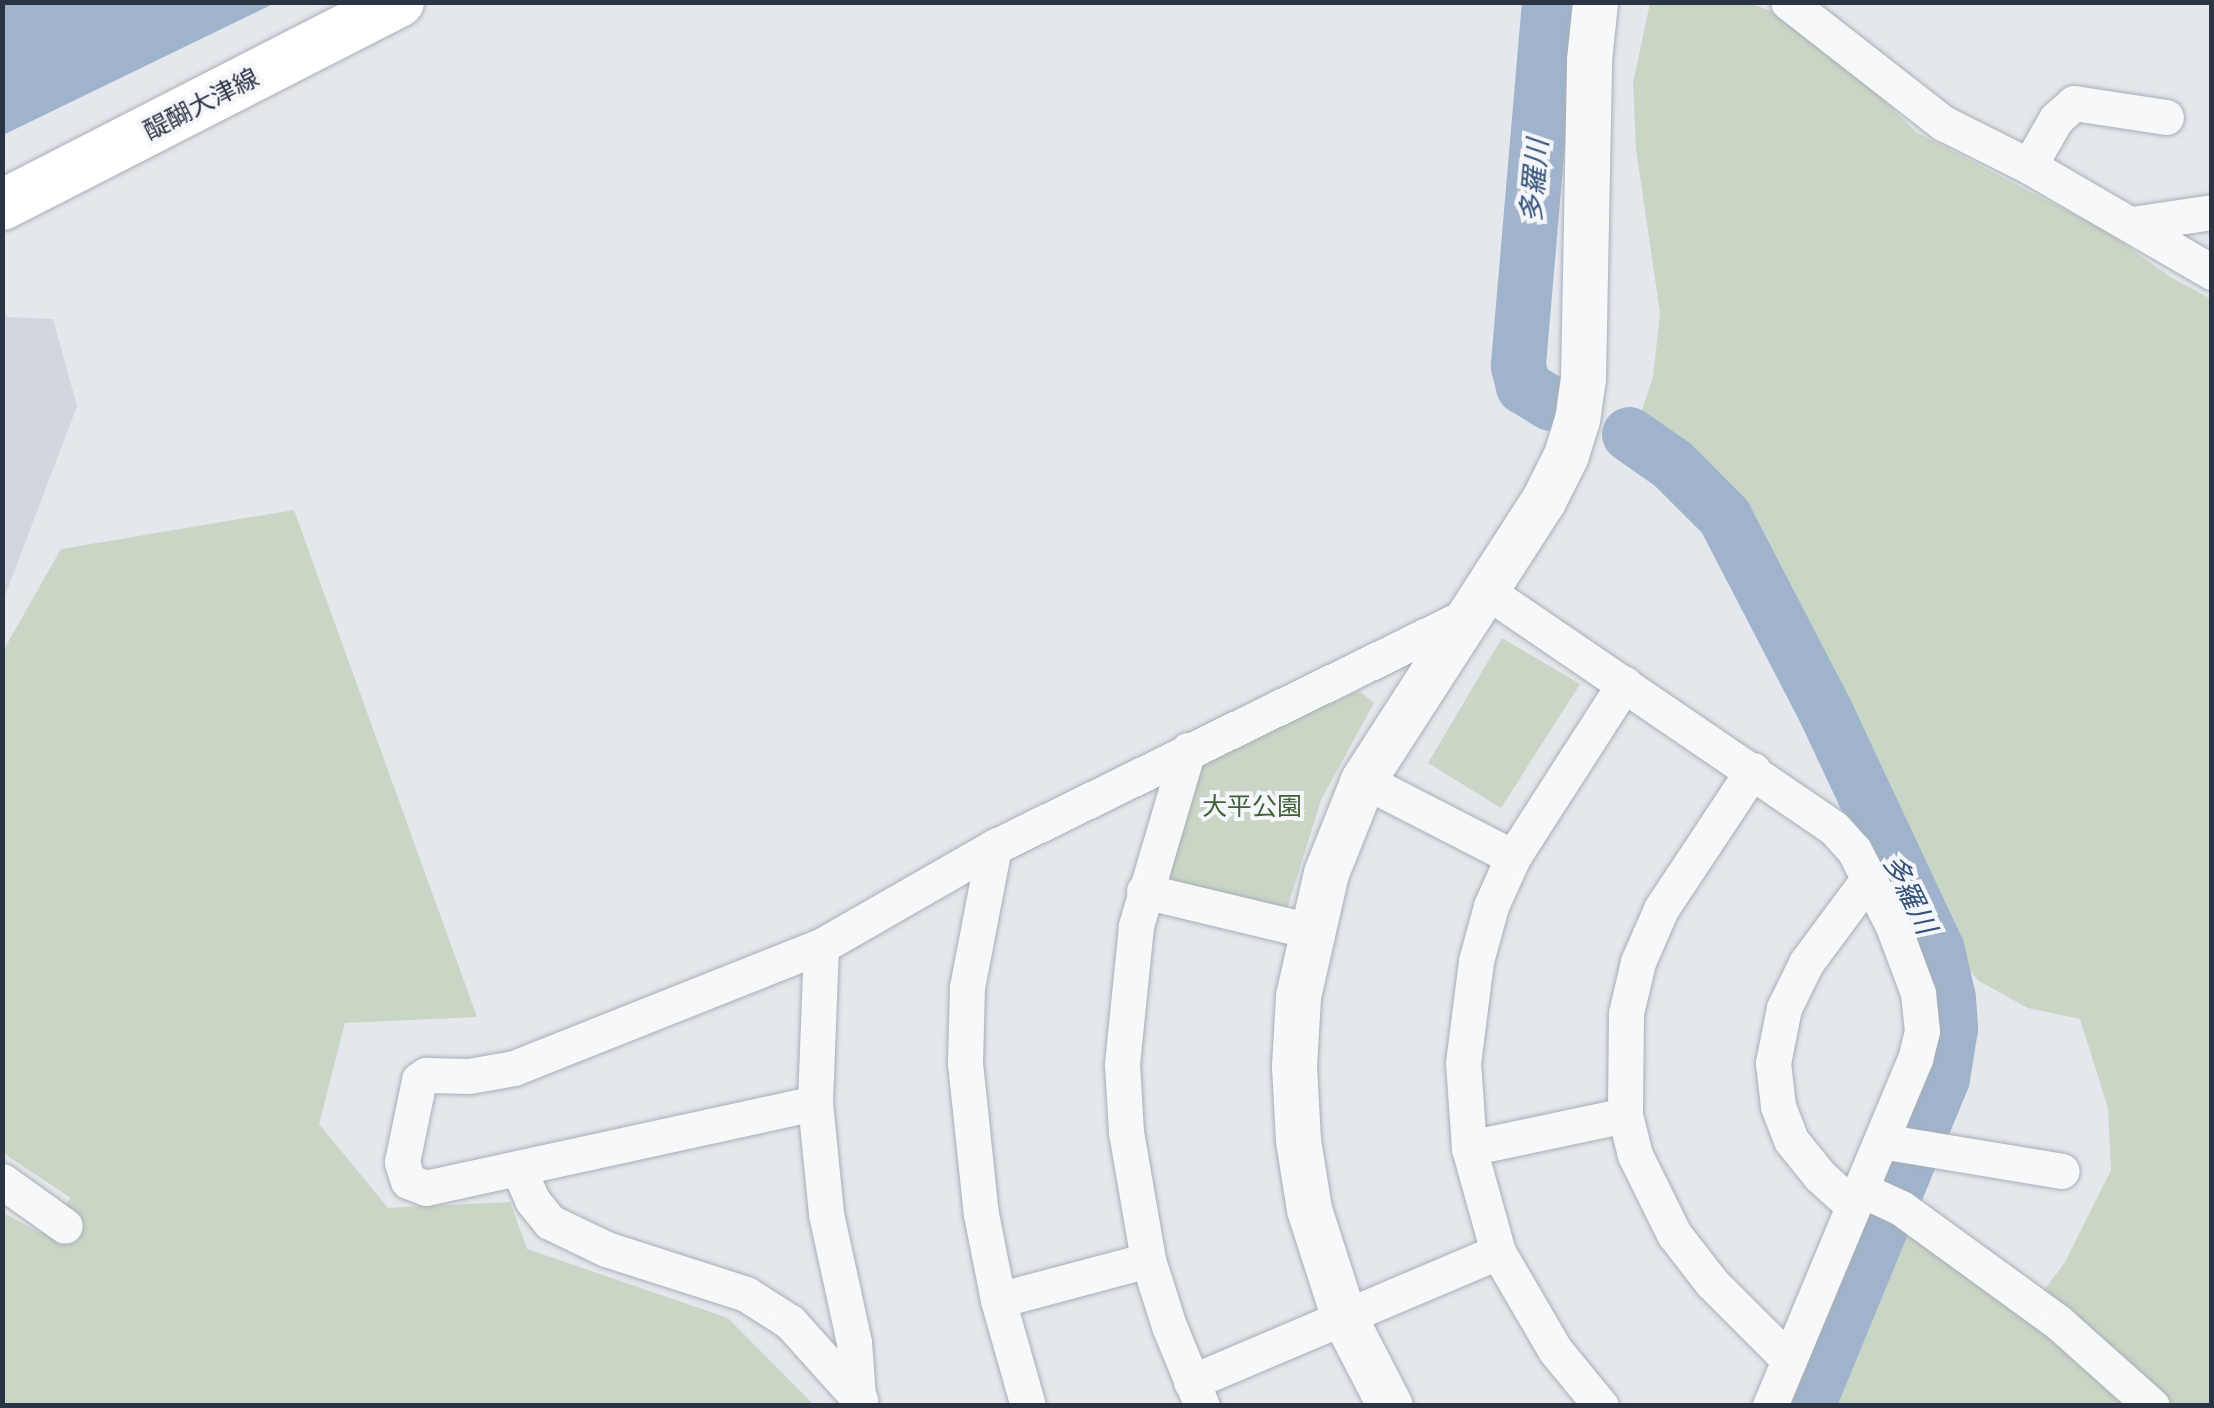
<!DOCTYPE html>
<meta charset="utf-8">
<style>
body{margin:0}
#map{position:relative;width:2214px;height:1408px;overflow:hidden;background:#e4e7ec;font-family:"Archivo Narrow","Noto Sans JP",sans-serif}
div>[style]{position:absolute}
.built>*{inset:0;background:#d2d6de}
.green>*{inset:0;background:#c9d6c5}
.water>*{inset:0;background:#9fb4cc}
.river>*{height:55px;margin:-27.5px;padding:0 27.5px;transform-origin:27.5px;border-radius:27.5px;background:#9fb4cc}
.roads{filter:drop-shadow(0 0 2px #a9aeb7) drop-shadow(0 0 2px #a9aeb7)}
.minor>*{height:35px;margin:-17.5px;padding:0 17.5px;transform-origin:17.5px;border-radius:17.5px;background:#f7f8fa}
.tertiary>*{height:45px;margin:-22.5px;padding:0 22.5px;transform-origin:22.5px;border-radius:22.5px;background:#f7f8fa}
.secondary>*{height:50px;margin:-25px;padding:0 25px;transform-origin:25px;border-radius:25px;background:#fff}
span{translate:-50% -50%;white-space:nowrap;text-align:center;line-height:1.15;-webkit-text-stroke:8px #f4f6f9;paint-order:stroke}
.street-label{font-size:25px;color:#2b3445}
.park-label{font-size:25px;color:#3f6138}
.water-label{font-size:28px;color:#34527a;font-style:italic}
.frame{position:absolute;inset:0;border:5px solid #2b3445;pointer-events:none}
</style>
<div id="map">
<div class="built">
<div style="clip-path:polygon(3px 310px,7px 317px,53px 319px,77px 406px,3px 601px)"></div>
</div>
<div class="green">
<div style="clip-path:polygon(1650px 3px,1750px 3px,1778px 14px,1863px 80px,1916px 132px,2104px 230px,2172px 278px,2211px 299px,2211px 1405px,1823px 1405px,1897px 1222px,2023px 1319px,2065px 1262px,2111px 1170px,2108px 1108px,2080px 1019px,2028px 1008px,1979px 981px,1943px 940px,1734px 510px,1637px 425px,1653px 377px,1660px 313px,1636px 149px,1633px 83px)"></div>
<div style="clip-path:polygon(294px 510px,477px 1017px,345px 1023px,319px 1124px,388px 1208px,510px 1202px,527px 1249px,728px 1318px,814px 1405px,3px 1405px,2px 1212px,41px 1233px,71px 1198px,3px 1153px,3px 651px,61px 549px)"></div>
<div style="clip-path:polygon(1502px 638px,1580px 684px,1501px 808px,1428px 763px)"></div>
<div style="clip-path:polygon(1359px 691px,1374px 703px,1321px 800px,1288px 906px,1281px 911px,1174px 883px,1168px 872px,1198px 768px,1205px 759px)"></div>
</div>
<div class="water">
<div style="clip-path:polygon(3px 2px,275px 2px,275px 3px,3px 135px)"></div>
</div>
<div class="river">
<div style="left:1549px;top:2px;width:365px;rotate:94.9deg"></div>
<div style="left:1518px;top:366px;width:21px;rotate:76deg"></div>
<div style="left:1523px;top:386px;width:32px;rotate:32deg"></div>
<div style="left:1629px;top:434px;width:52px;rotate:34.9deg"></div>
<div style="left:1672px;top:464px;width:74px;rotate:45deg"></div>
<div style="left:1724px;top:516px;width:222px;rotate:62.6deg"></div>
<div style="left:1826px;top:713px;width:262px;rotate:64.9deg"></div>
<div style="left:1937px;top:950px;width:49px;rotate:77.1deg"></div>
<div style="left:1948px;top:998px;width:30px;rotate:86deg"></div>
<div style="left:1950px;top:1028px;width:51px;rotate:99.1deg"></div>
<div style="left:1942px;top:1078px;width:355px;rotate:112.4deg"></div>
</div>
<div class="roads">
<div class="minor">
<div style="left:1788px;top:2px;width:197px;rotate:38deg"></div>
<div style="left:1943px;top:123px;width:96px;rotate:26.6deg"></div>
<div style="left:2029px;top:166px;width:211px;rotate:30.1deg"></div>
<div style="left:2029px;top:166px;width:54px;rotate:-60.1deg"></div>
<div style="left:2056px;top:119px;width:24px;rotate:-42deg"></div>
<div style="left:2074px;top:103px;width:93px;rotate:8.7deg"></div>
<div style="left:2132px;top:224px;width:81px;rotate:-8.5deg"></div>
<div style="left:1485px;top:590px;width:422px;rotate:34.3deg"></div>
<div style="left:1834px;top:828px;width:30px;rotate:48deg"></div>
<div style="left:1854px;top:850px;width:85px;rotate:62.8deg"></div>
<div style="left:1893px;top:926px;width:72px;rotate:69.5deg"></div>
<div style="left:1918px;top:993px;width:38px;rotate:84deg"></div>
<div style="left:1922px;top:1031px;width:29px;rotate:104deg"></div>
<div style="left:1915px;top:1059px;width:376px;rotate:112.7deg"></div>
<div style="left:1188px;top:750px;width:184px;rotate:106.5deg"></div>
<div style="left:1136px;top:926px;width:139px;rotate:95.8deg"></div>
<div style="left:1122px;top:1064px;width:68px;rotate:86.6deg"></div>
<div style="left:1126px;top:1132px;width:130px;rotate:80.2deg"></div>
<div style="left:1148px;top:1260px;width:69px;rotate:72.3deg"></div>
<div style="left:1169px;top:1326px;width:87px;rotate:67.6deg"></div>
<div style="left:1753px;top:770px;width:167px;rotate:123.5deg"></div>
<div style="left:1661px;top:909px;width:58px;rotate:113.5deg"></div>
<div style="left:1638px;top:962px;width:52px;rotate:103.2deg"></div>
<div style="left:1626px;top:1013px;width:102px;rotate:90.6deg"></div>
<div style="left:1625px;top:1115px;width:41px;rotate:76deg"></div>
<div style="left:1635px;top:1155px;width:88px;rotate:63.7deg"></div>
<div style="left:1674px;top:1234px;width:62px;rotate:52.2deg"></div>
<div style="left:1712px;top:1283px;width:109px;rotate:45deg"></div>
<div style="left:1363px;top:780px;width:169px;rotate:27.2deg"></div>
<div style="left:994px;top:847px;width:143px;rotate:100.9deg"></div>
<div style="left:967px;top:987px;width:76px;rotate:91.5deg"></div>
<div style="left:965px;top:1063px;width:152px;rotate:84deg"></div>
<div style="left:981px;top:1214px;width:88px;rotate:78.8deg"></div>
<div style="left:998px;top:1300px;width:110px;rotate:74.2deg"></div>
<div style="left:1144px;top:891px;width:171px;rotate:13.5deg"></div>
<div style="left:821px;top:946px;width:157px;rotate:92.2deg"></div>
<div style="left:815px;top:1103px;width:112px;rotate:84.3deg"></div>
<div style="left:826px;top:1214px;width:131px;rotate:77.7deg"></div>
<div style="left:854px;top:1342px;width:55px;rotate:85.8deg"></div>
<div style="left:815px;top:1103px;width:398px;rotate:167.7deg"></div>
<div style="left:426px;top:1188px;width:19px;rotate:-159deg"></div>
<div style="left:408px;top:1181px;width:20px;rotate:-108deg"></div>
<div style="left:402px;top:1162px;width:84px;rotate:-78.3deg"></div>
<div style="left:419px;top:1080px;width:9px;rotate:-36deg"></div>
<div style="left:426px;top:1075px;width:43px;rotate:1.3deg"></div>
<div style="left:469px;top:1076px;width:46px;rotate:-10.1deg"></div>
<div style="left:514px;top:1068px;width:330px;rotate:-21.7deg"></div>
<div style="left:821px;top:946px;width:199px;rotate:-29.8deg"></div>
<div style="left:994px;top:847px;width:528px;rotate:-26.08deg"></div>
<div style="left:1881px;top:1141px;width:183px;rotate:9.4deg"></div>
<div style="left:1469px;top:1148px;width:159px;rotate:-11.9deg"></div>
<div style="left:518px;top:1168px;width:35px;rotate:66deg"></div>
<div style="left:532px;top:1200px;width:28px;rotate:51deg"></div>
<div style="left:550px;top:1222px;width:62px;rotate:25.7deg"></div>
<div style="left:606px;top:1249px;width:147px;rotate:17.8deg"></div>
<div style="left:746px;top:1294px;width:52px;rotate:32.5deg"></div>
<div style="left:790px;top:1322px;width:105px;rotate:48.1deg"></div>
<div style="left:2px;top:1181px;width:77px;rotate:35.5deg"></div>
<div style="left:1860px;top:1189px;width:45px;rotate:24.9deg"></div>
<div style="left:1901px;top:1208px;width:194px;rotate:36deg"></div>
<div style="left:2058px;top:1322px;width:126px;rotate:41.8deg"></div>
<div style="left:1853px;top:1206px;width:45px;rotate:-137.7deg"></div>
<div style="left:1820px;top:1176px;width:46px;rotate:-128.9deg"></div>
<div style="left:1791px;top:1140px;width:36px;rotate:-111deg"></div>
<div style="left:1778px;top:1106px;width:43px;rotate:-96.6deg"></div>
<div style="left:1773px;top:1063px;width:56px;rotate:-78.7deg"></div>
<div style="left:1784px;top:1008px;width:50px;rotate:-63.9deg"></div>
<div style="left:1806px;top:963px;width:106px;rotate:-53.5deg"></div>
<div style="left:998px;top:1300px;width:155px;rotate:-14.9deg"></div>
<div style="left:1191px;top:1382px;width:333px;rotate:-23deg"></div>
<div style="left:1601px;top:1406px;width:72px;rotate:-129.4deg"></div>
<div style="left:1555px;top:1350px;width:113px;rotate:-120.2deg"></div>
<div style="left:1498px;top:1252px;width:108px;rotate:-105.6deg"></div>
<div style="left:1469px;top:1148px;width:85px;rotate:-94deg"></div>
<div style="left:1463px;top:1063px;width:103px;rotate:-82.7deg"></div>
<div style="left:1476px;top:961px;width:57px;rotate:-74.7deg"></div>
<div style="left:1491px;top:906px;width:54px;rotate:-65.8deg"></div>
<div style="left:1513px;top:857px;width:206px;rotate:-57.3deg"></div>
</div>
<div class="tertiary">
<div style="left:1390px;top:1406px;width:102px;rotate:-117.3deg"></div>
<div style="left:1343px;top:1315px;width:111px;rotate:-107.8deg"></div>
<div style="left:1309px;top:1209px;width:70px;rotate:-99.1deg"></div>
<div style="left:1298px;top:1140px;width:74px;rotate:-93.1deg"></div>
<div style="left:1294px;top:1066px;width:70px;rotate:-86.7deg"></div>
<div style="left:1298px;top:996px;width:126px;rotate:-77.2deg"></div>
<div style="left:1326px;top:873px;width:100px;rotate:-68.3deg"></div>
<div style="left:1363px;top:780px;width:332px;rotate:-57.2deg"></div>
<div style="left:1543px;top:501px;width:51px;rotate:-63.4deg"></div>
<div style="left:1566px;top:455px;width:37px;rotate:-73deg"></div>
<div style="left:1577px;top:420px;width:42px;rotate:-81.9deg"></div>
<div style="left:1583px;top:378px;width:318px;rotate:-88.9deg"></div>
<div style="left:1589px;top:60px;width:58px;rotate:-84.1deg"></div>
</div>
<div class="secondary">
<div style="left:2px;top:205px;width:446px;rotate:-27.1deg"></div>
</div>
</div>
<div class="street-label">
<span style="left:201px;top:104px;rotate:-27deg">醍醐大津線</span>
</div>
<div class="park-label">
<span style="left:1252px;top:806px">大平公園</span>
</div>
<div class="water-label">
<span style="left:1534px;top:181px;rotate:-85deg">多羅川</span>
<span style="left:1910px;top:894px;rotate:64deg">多羅川</span>
</div>
<div class="frame"></div>
</div>
